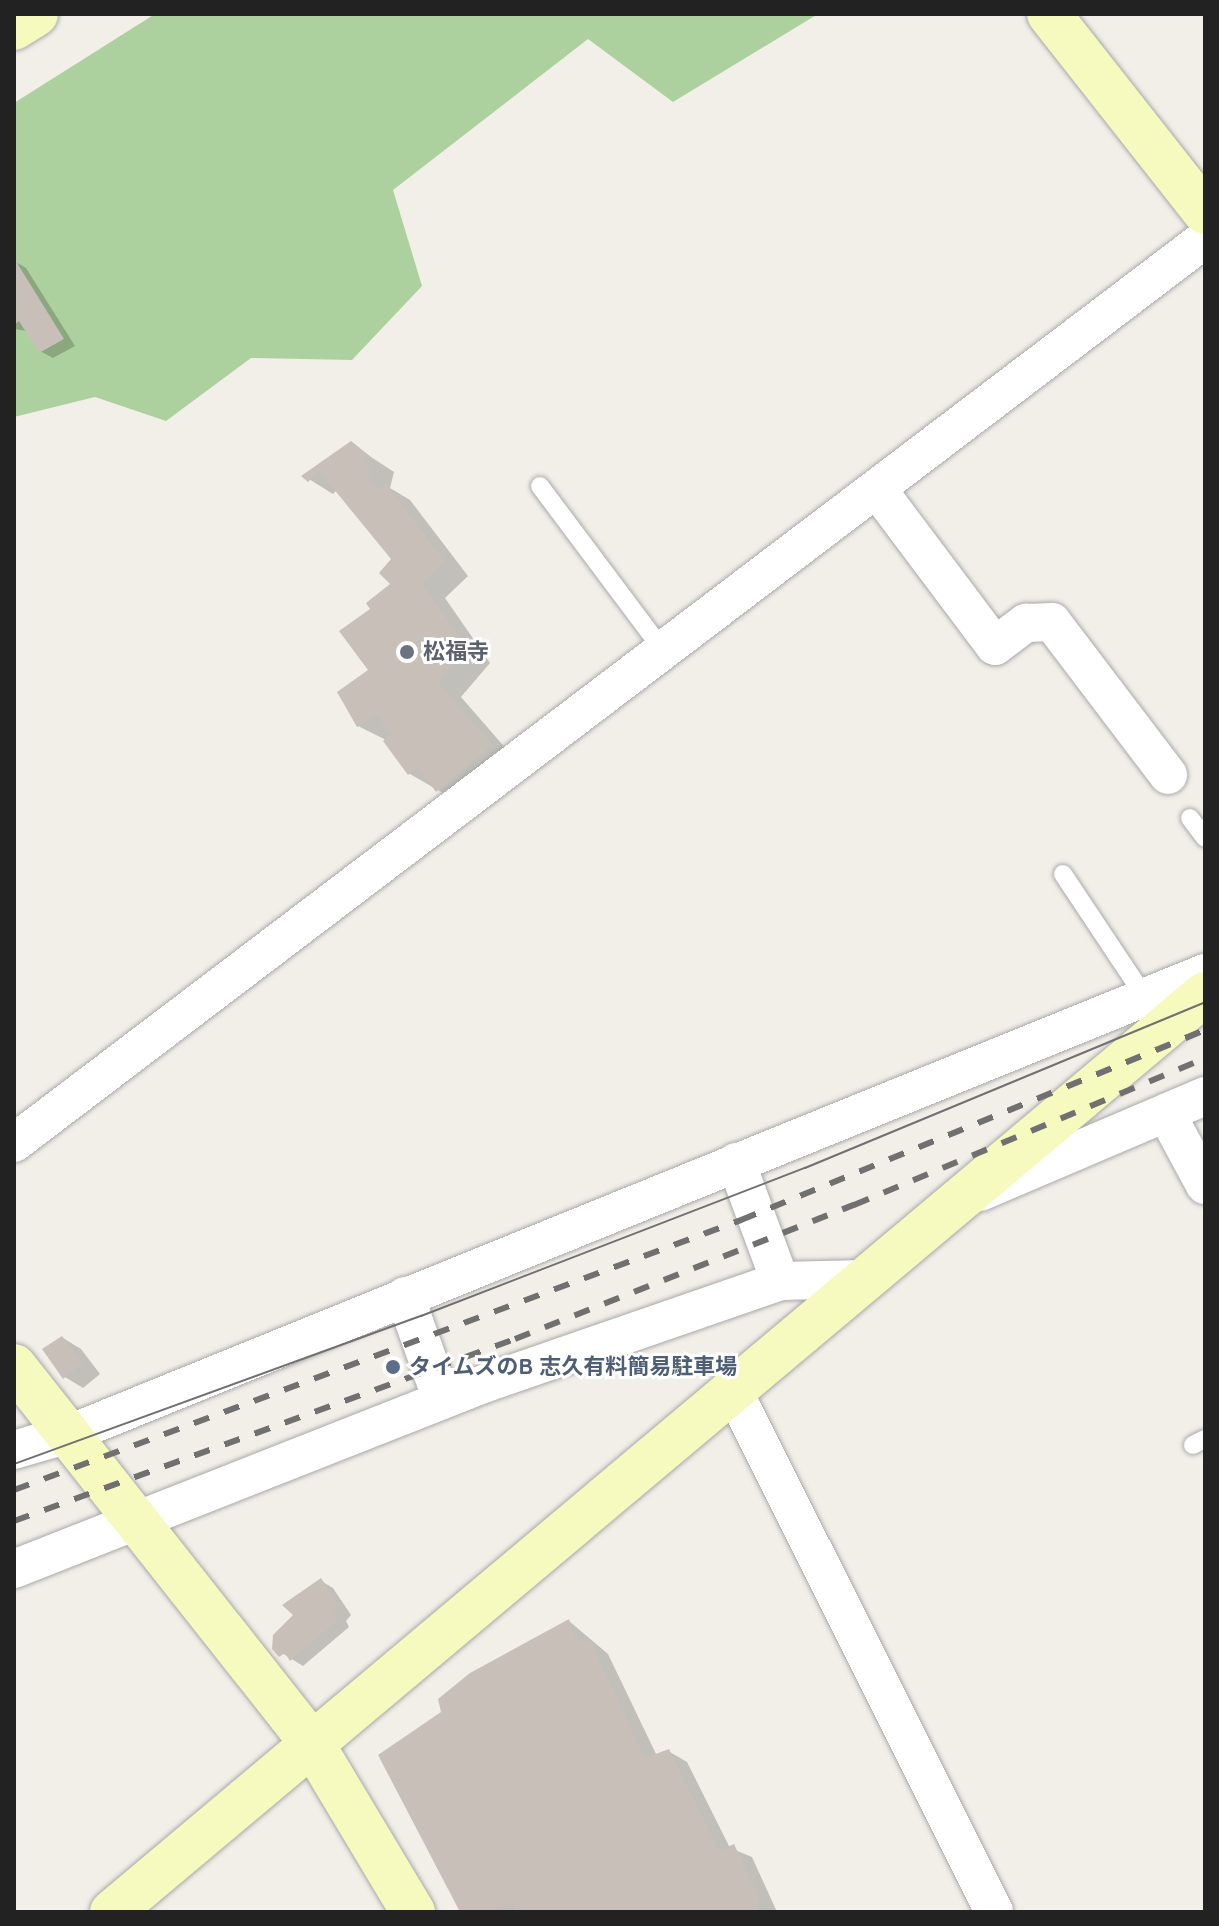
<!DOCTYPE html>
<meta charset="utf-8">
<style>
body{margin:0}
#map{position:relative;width:1219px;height:1926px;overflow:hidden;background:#f2efe9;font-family:Quicksand,"Noto Sans JP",sans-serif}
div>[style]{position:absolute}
.forest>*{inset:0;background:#add19e}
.shadow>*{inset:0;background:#0003}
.building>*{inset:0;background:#c7bfb8}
.roads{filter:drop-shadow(0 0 2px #a9a9a9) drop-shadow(0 0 2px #a9a9a9)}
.lane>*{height:18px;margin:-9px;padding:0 9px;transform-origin:9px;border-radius:9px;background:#fff}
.street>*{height:38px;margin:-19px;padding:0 19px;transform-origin:19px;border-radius:19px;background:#fff}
.secondary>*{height:44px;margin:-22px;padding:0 22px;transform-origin:22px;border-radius:22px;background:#f7fabf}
.tram>*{height:2px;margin:-1px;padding:0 1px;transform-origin:1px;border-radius:1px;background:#707070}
.rail>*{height:6px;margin-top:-3px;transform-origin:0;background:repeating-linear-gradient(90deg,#707070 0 16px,transparent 0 32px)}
.dots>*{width:22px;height:22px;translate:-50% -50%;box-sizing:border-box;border:4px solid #fff;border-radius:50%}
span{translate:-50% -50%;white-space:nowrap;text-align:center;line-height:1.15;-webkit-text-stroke:6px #fff;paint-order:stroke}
.worship-label{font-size:22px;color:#5b616d;font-weight:700}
.left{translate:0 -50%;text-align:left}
.service-label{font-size:22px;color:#4e5e75;font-weight:700}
.frame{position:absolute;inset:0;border:16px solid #222;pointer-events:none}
</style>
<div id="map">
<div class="forest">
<div style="clip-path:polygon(155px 14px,818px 14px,673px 102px,588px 39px,393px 190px,422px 286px,352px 360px,251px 358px,166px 421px,95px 397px,14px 417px,14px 103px)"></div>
</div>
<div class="shadow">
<div style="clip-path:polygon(14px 261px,26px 268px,75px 346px,53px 358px,40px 351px,27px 331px,14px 329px)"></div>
<div style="clip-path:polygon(351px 444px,394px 472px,390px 488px,410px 500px,468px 576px,445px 598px,490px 663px,461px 697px,516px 760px,462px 804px,410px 774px,384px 739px,358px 726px,371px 670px,373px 609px,393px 584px,394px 559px,337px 490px,333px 494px,304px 476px)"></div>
<div style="clip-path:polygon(63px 1338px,81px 1349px,100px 1374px,83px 1388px,65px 1377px)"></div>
<div style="clip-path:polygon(321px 1581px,333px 1588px,351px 1615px,346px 1621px,349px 1627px,303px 1666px,274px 1648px)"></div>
<div style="clip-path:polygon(569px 1621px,608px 1654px,657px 1756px,668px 1751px,687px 1762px,730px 1848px,752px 1857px,777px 1912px,462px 1912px)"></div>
</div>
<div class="building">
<div style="clip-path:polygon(14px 258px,64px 339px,39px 353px,19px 321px,14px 325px)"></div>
<div style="clip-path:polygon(351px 441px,371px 457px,365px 463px,371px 470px,367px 473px,377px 490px,386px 483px,445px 562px,422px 583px,467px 648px,438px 682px,493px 745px,436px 792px,418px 767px,408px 775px,383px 741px,392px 734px,376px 715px,357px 727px,337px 692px,368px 670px,339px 631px,370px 609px,366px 603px,390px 584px,379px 573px,391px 559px,319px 471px,308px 482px,301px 476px)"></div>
<div style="clip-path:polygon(62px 1336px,83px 1363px,63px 1379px,42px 1349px)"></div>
<div style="clip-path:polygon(321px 1578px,340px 1607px,334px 1613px,338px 1620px,290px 1661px,285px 1653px,279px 1657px,272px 1649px,273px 1635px,293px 1615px,282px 1605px)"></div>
<div style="clip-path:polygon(569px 1619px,575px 1640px,590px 1641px,645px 1758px,669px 1749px,719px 1851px,734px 1844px,760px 1899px,757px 1912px,516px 1912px,512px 1904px,491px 1912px,460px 1912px,378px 1755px,441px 1712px,438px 1699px,470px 1673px)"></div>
</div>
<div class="roads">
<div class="lane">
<div style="left:540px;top:486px;width:202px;rotate:53.2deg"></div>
<div style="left:1190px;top:818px;width:25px;rotate:53deg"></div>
<div style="left:1063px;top:874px;width:146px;rotate:56.4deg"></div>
<div style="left:1193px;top:1445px;width:13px;rotate:-27deg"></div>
</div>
<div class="street">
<div style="left:877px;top:489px;width:196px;rotate:53.1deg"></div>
<div style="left:995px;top:646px;width:39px;rotate:-37deg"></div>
<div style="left:1026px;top:623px;width:26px;rotate:-2deg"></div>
<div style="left:1052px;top:622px;width:192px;rotate:52.8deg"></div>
<div style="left:1166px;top:1113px;width:82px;rotate:61.6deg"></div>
<div style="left:14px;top:1143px;width:1495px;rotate:-37.2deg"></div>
<div style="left:736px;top:1162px;width:127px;rotate:69.7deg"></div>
<div style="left:980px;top:1192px;width:245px;rotate:-23.1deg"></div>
<div style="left:405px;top:1296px;width:110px;rotate:70.4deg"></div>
<div style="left:735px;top:1394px;width:579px;rotate:63.43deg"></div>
<div style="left:14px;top:1450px;width:57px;rotate:-16.2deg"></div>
<div style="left:69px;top:1434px;width:1226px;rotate:-22.09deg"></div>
<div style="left:14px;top:1569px;width:507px;rotate:-21.51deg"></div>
<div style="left:486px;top:1383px;width:311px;rotate:-19.1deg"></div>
<div style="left:780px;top:1281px;width:86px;rotate:-1.3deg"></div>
</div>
<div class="secondary">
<div style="left:1049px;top:14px;width:252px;rotate:51.8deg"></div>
<div style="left:14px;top:28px;width:26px;rotate:-32deg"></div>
<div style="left:14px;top:1366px;width:483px;rotate:51.7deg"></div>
<div style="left:313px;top:1745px;width:195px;rotate:59.1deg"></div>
<div style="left:112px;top:1912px;width:1427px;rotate:-40.03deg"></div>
</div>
</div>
<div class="tram">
<div style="left:14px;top:1464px;width:433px;rotate:-20deg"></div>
<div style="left:421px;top:1316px;width:412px;rotate:-21.1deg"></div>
<div style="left:805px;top:1168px;width:433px;rotate:-22.5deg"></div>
</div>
<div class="rail">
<div style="left:14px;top:1490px;width:776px;rotate:-20.37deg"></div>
<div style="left:741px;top:1220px;width:501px;rotate:-22.27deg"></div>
<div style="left:14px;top:1521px;width:533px;rotate:-19.96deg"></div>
<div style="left:515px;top:1339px;width:365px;rotate:-21.6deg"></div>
<div style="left:854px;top:1205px;width:381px;rotate:-22.7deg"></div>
</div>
<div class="dots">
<div style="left:407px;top:652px;background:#6b7280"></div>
<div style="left:393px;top:1367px;background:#5c6f8a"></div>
</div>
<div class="worship-label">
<span class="left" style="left:423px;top:652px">松福寺</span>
</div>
<div class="service-label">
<span class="left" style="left:409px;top:1367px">タイムズのB 志久有料簡易駐車場</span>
</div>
<div class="frame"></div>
</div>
